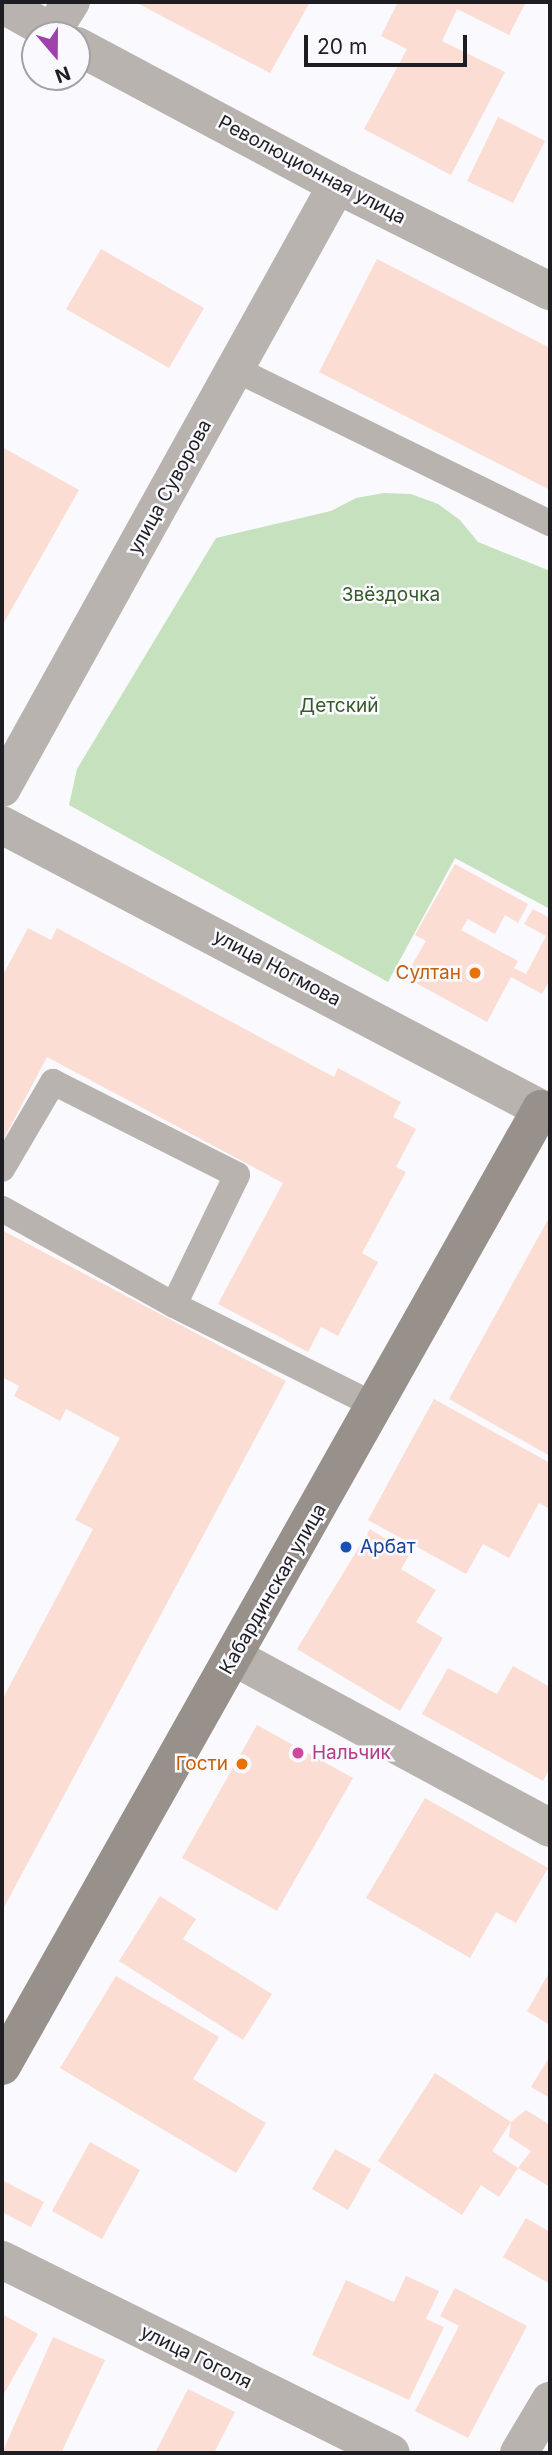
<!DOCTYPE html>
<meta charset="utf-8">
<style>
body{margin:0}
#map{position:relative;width:552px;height:2455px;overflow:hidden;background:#f9f9fe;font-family:Inter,sans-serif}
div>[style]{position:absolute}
.green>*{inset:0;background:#c6e1bd}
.building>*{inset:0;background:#fbddd3}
.lane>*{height:26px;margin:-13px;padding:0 13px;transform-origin:13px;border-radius:13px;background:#b8b3af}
.street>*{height:38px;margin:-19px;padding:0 19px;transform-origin:19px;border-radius:19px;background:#b8b3af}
.secondary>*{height:38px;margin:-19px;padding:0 19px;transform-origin:19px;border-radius:19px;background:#97908b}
.dots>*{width:19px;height:19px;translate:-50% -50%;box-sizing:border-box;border:4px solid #f9f9fe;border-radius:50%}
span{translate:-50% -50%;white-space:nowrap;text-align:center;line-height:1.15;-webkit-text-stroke:5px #f9f9fe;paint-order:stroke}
.street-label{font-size:19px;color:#1e1e22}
.park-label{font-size:19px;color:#355a27}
.food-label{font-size:19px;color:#c56008}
.right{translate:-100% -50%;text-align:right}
.transit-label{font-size:19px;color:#164399}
.left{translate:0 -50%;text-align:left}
.hotel-label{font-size:19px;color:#b23c85}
.frame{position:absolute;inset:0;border:4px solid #1e1e22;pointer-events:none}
.north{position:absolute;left:21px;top:21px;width:70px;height:70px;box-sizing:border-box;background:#f9f9fe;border:2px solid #a1a1a6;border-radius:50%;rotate:160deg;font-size:19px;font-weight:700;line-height:28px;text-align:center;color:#1e1e22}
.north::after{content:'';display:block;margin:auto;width:24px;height:32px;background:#9e41ab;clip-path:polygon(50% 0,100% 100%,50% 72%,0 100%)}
.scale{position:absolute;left:304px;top:35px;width:163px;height:32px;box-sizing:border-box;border:4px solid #1e1e22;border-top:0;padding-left:9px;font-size:21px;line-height:24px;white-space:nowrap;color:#1e1e22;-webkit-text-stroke:5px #f9f9fe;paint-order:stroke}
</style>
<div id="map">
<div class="green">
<div style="clip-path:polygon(384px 493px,411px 494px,438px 504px,460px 520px,478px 542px,550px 571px,550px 909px,455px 858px,388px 982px,69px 805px,77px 769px,216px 538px,331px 511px,356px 498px)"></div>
</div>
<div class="building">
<div style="clip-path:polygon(135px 2px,310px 2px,270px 73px)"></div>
<div style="clip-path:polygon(398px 2px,526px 2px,509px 35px,457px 9px,442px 41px,505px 72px,451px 175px,364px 129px,407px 49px,381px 36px)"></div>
<div style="clip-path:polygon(498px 117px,545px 141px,513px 203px,467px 181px)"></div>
<div style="clip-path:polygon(101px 249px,204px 308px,169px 368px,66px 309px)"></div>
<div style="clip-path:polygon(377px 259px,550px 348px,550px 490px,319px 372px)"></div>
<div style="clip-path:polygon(2px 447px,79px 490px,2px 626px)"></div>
<div style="clip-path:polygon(455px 864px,528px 904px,518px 923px,505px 915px,495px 934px,468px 919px,461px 930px,518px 961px,514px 968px,526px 974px,546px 936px,524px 924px,533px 909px,550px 918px,550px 979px,542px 994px,511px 977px,487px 1022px,405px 977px,426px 941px,415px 935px)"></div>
<div style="clip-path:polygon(28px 928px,51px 940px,57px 928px,334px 1077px,338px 1068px,401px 1102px,393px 1117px,416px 1129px,396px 1167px,406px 1172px,362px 1253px,378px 1262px,338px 1336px,321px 1327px,308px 1352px,218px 1304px,283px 1183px,47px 1057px,2px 1142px,2px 977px)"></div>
<div style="clip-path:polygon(550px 1216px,550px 1456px,449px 1399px)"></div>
<div style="clip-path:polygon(2px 1230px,286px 1381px,2px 1911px,2px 1700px,93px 1529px,75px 1520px,120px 1438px,66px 1409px,60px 1421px,14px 1396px,19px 1386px,2px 1377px)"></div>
<div style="clip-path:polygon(434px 1399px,550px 1463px,550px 1509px,539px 1503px,509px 1558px,483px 1544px,466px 1574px,368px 1520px)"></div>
<div style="clip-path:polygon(370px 1529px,410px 1554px,401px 1569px,436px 1590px,416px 1622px,443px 1638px,400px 1711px,297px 1649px)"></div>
<div style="clip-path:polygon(513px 1666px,550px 1687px,550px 1768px,543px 1781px,422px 1714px,448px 1668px,497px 1694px)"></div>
<div style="clip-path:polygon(257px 1725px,353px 1778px,277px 1911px,182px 1858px)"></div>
<div style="clip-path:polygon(425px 1798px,548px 1868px,516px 1923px,496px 1912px,470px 1958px,366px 1898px)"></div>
<div style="clip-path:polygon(160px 1896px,196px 1919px,183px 1939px,272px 1994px,243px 2040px,119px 1961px)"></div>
<div style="clip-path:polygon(550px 1971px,550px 2025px,527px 2011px)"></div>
<div style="clip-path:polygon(116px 1976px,219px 2037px,193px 2079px,266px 2123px,236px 2173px,60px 2068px)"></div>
<div style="clip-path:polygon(550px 2056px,550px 2098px,531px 2087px)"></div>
<div style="clip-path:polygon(435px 2073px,511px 2122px,492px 2151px,518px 2168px,499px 2197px,481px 2185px,462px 2215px,378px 2161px)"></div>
<div style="clip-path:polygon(526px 2110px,550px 2125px,550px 2187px,518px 2168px,531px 2151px,509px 2137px,511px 2122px)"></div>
<div style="clip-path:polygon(90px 2142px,140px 2170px,102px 2239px,52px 2211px)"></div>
<div style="clip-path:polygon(335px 2149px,371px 2169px,348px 2210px,312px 2189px)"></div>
<div style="clip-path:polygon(2px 2180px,44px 2202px,31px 2227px,2px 2212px)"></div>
<div style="clip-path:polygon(526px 2218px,550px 2232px,550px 2284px,503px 2257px)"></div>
<div style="clip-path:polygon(406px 2276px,439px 2291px,426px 2319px,444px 2327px,409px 2400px,312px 2355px,346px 2280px,394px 2302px)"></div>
<div style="clip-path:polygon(455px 2288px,527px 2326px,468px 2438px,415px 2411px,459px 2326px,440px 2316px)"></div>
<div style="clip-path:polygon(2px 2314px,38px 2334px,2px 2397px)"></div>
<div style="clip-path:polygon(53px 2337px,105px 2360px,61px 2453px,2px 2453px)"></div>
<div style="clip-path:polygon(188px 2389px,235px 2412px,214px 2453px,155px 2453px)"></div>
</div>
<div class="lane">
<div style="left:235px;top:369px;width:351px;rotate:26.1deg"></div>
<div style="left:2px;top:1169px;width:101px;rotate:-59.6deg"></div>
<div style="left:53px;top:1082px;width:206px;rotate:26.8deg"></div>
<div style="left:237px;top:1175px;width:144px;rotate:115.9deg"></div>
<div style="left:174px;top:1305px;width:197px;rotate:-150.8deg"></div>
<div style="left:174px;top:1305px;width:226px;rotate:26.6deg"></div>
</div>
<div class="street">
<div style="left:2px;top:4px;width:63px;rotate:29.4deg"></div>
<div style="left:52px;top:32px;width:36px;rotate:-58deg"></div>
<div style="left:77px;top:46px;width:295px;rotate:28.1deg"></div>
<div style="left:337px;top:185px;width:238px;rotate:26.5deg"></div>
<div style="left:2px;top:788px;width:690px;rotate:-60.95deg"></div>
<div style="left:2px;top:825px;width:609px;rotate:27.78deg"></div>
<div style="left:234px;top:1657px;width:359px;rotate:28.4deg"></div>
<div style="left:2px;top:2260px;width:434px;rotate:26.4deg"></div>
<div style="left:519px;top:2453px;width:61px;rotate:-59.2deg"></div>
</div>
<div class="secondary">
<div style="left:2px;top:2066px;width:1098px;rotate:-60.61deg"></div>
<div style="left:541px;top:1109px;width:10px;rotate:24deg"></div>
</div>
<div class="dots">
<div style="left:475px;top:973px;background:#e8710a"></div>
<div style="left:346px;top:1547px;background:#1a4fb4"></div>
<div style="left:298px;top:1753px;background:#d1479c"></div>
<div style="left:242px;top:1764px;background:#e8710a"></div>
</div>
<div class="street-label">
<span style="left:312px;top:170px;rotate:28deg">Революционная улица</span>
<span style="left:170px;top:487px;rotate:-61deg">улица Суворова</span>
<span style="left:277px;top:968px;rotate:28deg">улица Ногмова</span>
<span style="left:273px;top:1589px;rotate:-60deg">Кабардинская улица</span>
<span style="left:196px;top:2357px;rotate:26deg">улица Гоголя</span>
</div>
<div class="park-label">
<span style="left:391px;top:595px">Звёздочка</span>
<span style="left:339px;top:706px">Детский</span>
</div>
<div class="food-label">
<span class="right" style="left:461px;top:973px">Султан</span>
<span class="right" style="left:228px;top:1764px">Гости</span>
</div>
<div class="transit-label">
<span class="left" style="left:360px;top:1547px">Арбат</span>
</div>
<div class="hotel-label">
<span class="left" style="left:312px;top:1753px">Нальчик</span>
</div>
<div class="frame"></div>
<div class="north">N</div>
<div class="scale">20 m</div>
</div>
